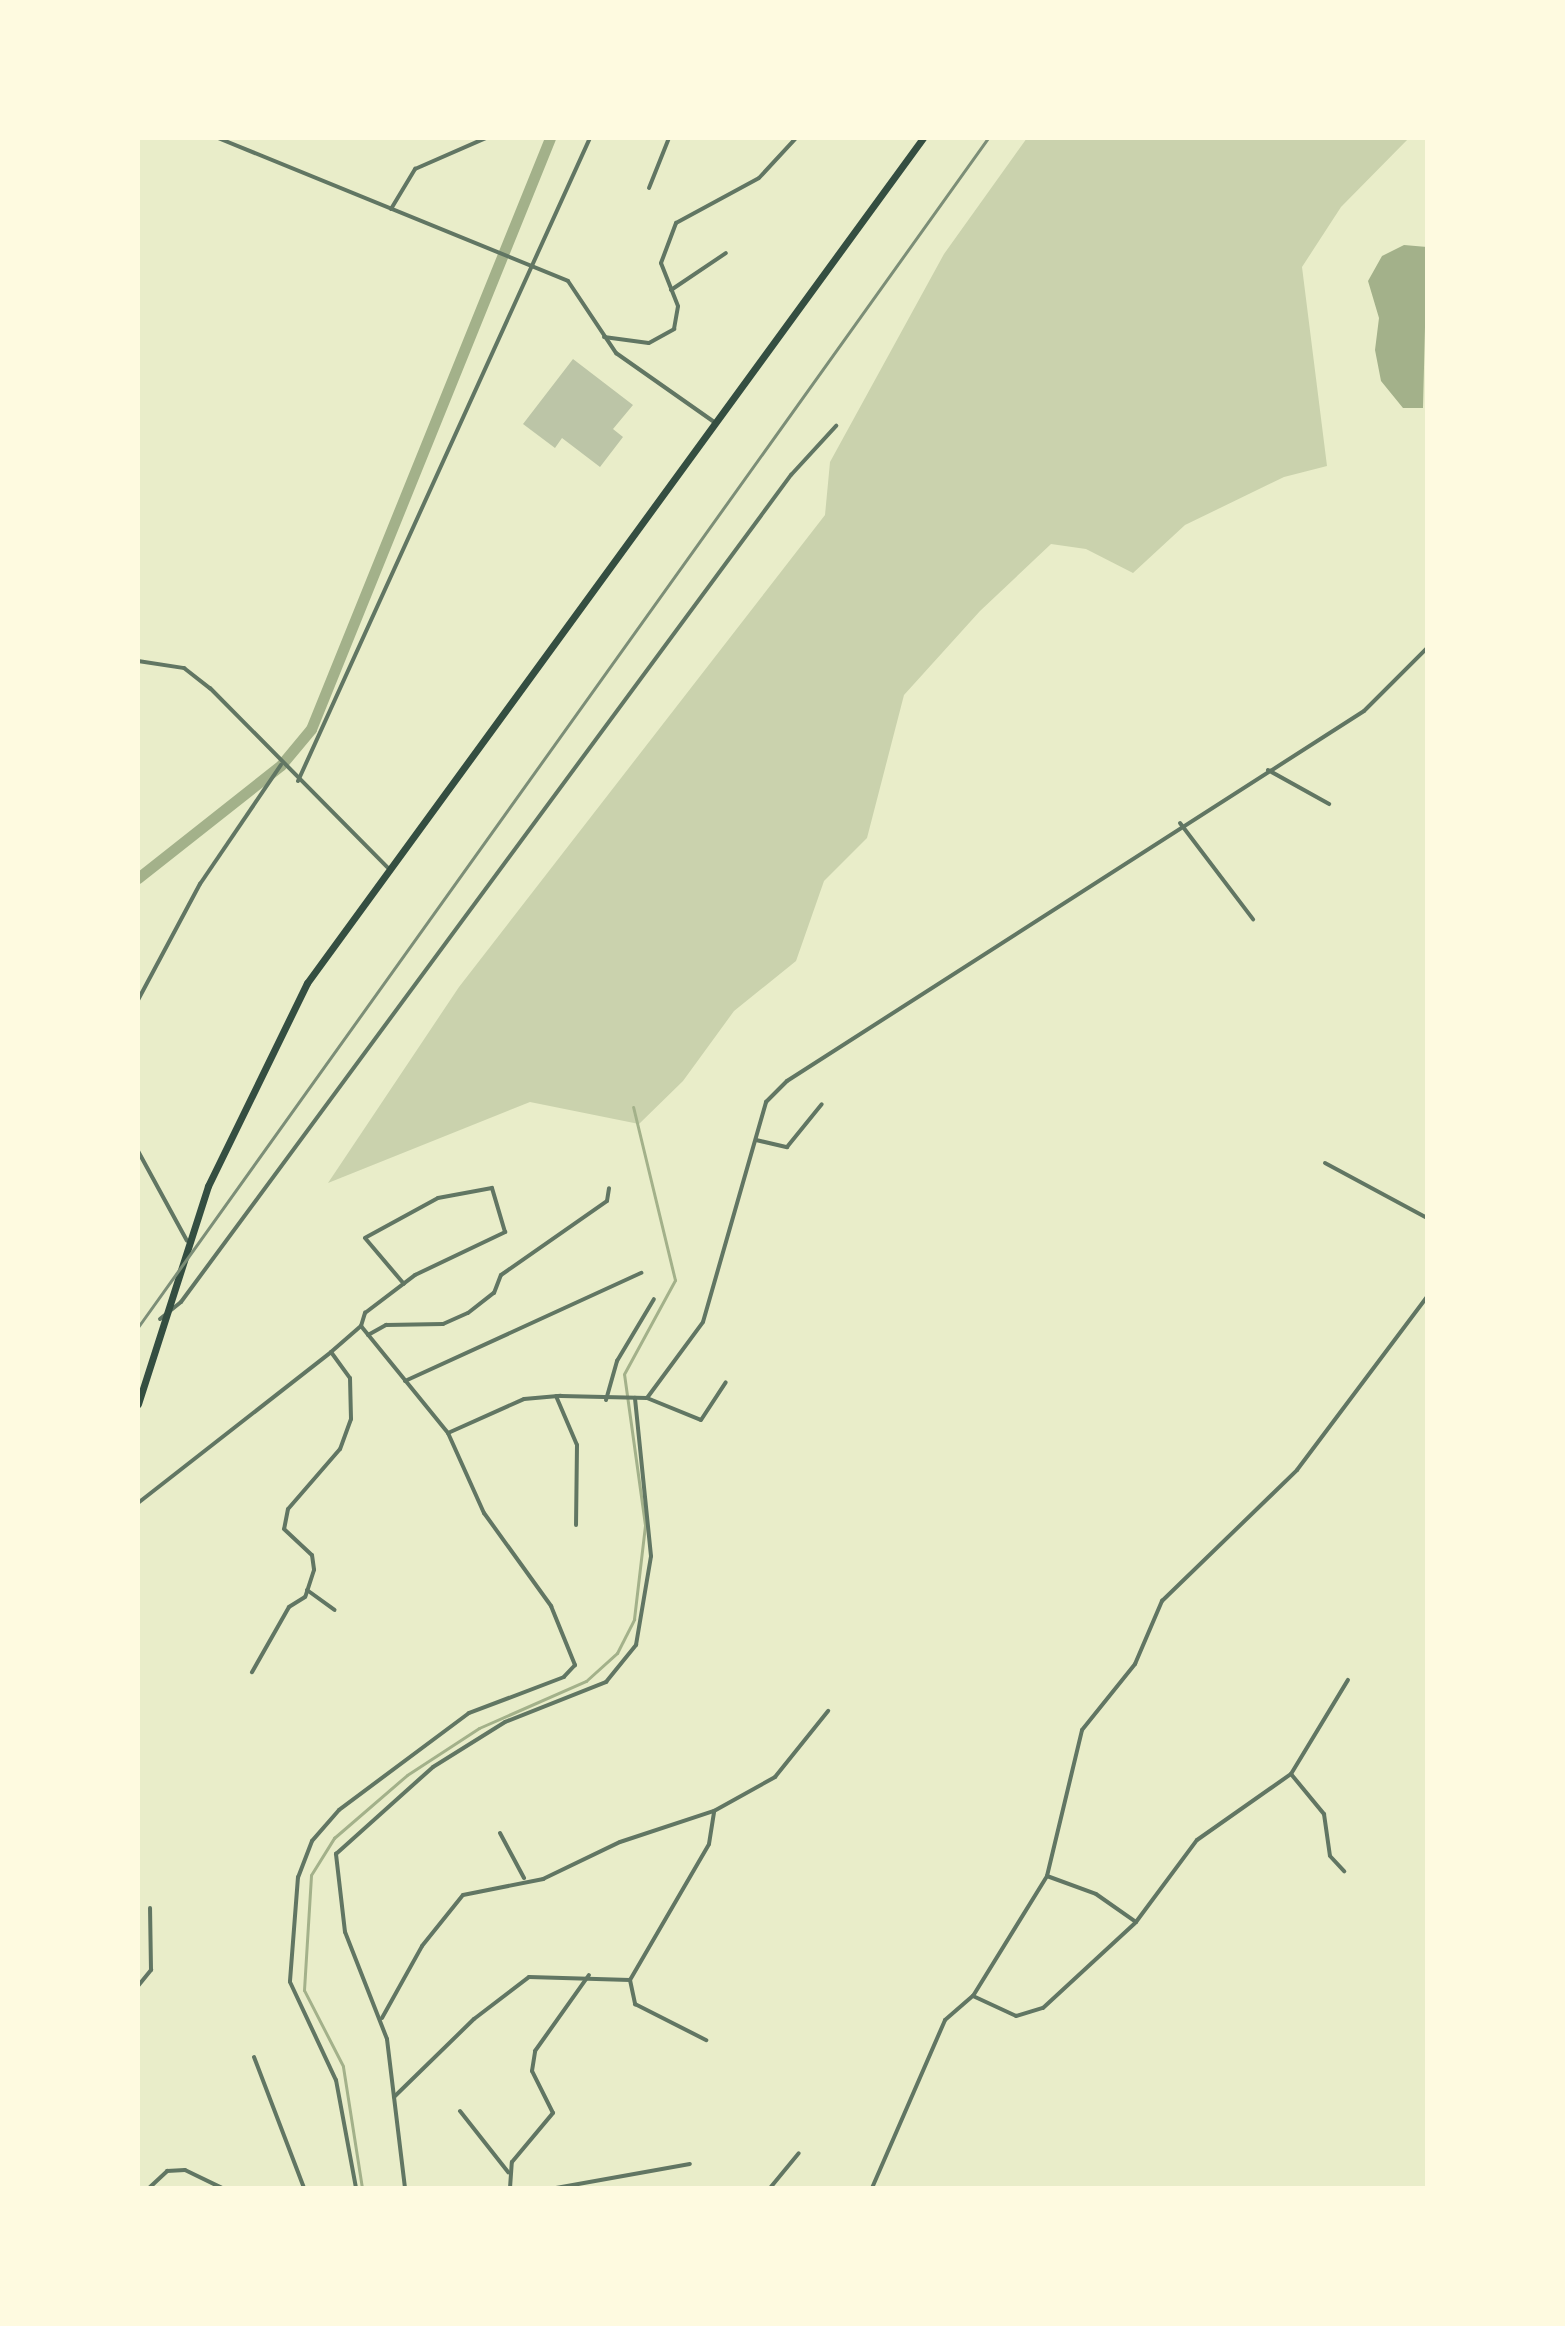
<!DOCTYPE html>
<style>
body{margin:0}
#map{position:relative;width:1565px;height:2326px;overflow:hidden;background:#e9edc9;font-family:Bitter,serif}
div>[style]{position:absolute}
.green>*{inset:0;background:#cad2ad}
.water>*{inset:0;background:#a3b18a}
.stream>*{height:3px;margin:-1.5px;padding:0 1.5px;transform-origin:1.5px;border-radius:1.5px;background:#a3b18a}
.canal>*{height:11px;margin:-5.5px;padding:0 5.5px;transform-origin:5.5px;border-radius:5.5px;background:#a3b18a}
.building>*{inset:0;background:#bcc5a7}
.minor>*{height:4px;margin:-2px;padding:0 2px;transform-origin:2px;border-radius:2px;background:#617663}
.primary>*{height:7px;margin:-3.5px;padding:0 3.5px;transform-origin:3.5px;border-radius:3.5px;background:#344e41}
.rail>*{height:3px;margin:-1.5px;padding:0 1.5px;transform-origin:1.5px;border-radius:1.5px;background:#7c8e77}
span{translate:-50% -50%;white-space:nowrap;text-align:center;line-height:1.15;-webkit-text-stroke:8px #fefae0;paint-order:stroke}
.frame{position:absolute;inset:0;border:140px solid #fefae0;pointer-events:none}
</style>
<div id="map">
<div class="green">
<div style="clip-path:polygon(1027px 138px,1409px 138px,1341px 207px,1302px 267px,1327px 466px,1284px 477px,1185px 525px,1133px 573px,1086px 549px,1051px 544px,980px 611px,904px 695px,867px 838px,824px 881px,796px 961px,734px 1011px,683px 1081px,639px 1124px,530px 1102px,328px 1183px,459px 987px,825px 515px,830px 462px,944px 254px)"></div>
</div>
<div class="water">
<div style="clip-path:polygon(1404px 245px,1427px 247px,1423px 408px,1403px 408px,1381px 381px,1375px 350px,1379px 318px,1368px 281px,1382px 256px)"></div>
</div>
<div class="stream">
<div style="left:362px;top:2188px;width:123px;rotate:-98.9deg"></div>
<div style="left:343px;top:2066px;width:85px;rotate:-117.2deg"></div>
<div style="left:304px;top:1990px;width:115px;rotate:-86.5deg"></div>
<div style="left:311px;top:1875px;width:44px;rotate:-58.1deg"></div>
<div style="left:334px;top:1838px;width:96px;rotate:-40.8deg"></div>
<div style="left:407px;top:1775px;width:86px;rotate:-33.1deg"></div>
<div style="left:479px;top:1728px;width:117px;rotate:-23.7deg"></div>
<div style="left:586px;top:1681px;width:42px;rotate:-42.1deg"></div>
<div style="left:617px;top:1653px;width:38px;rotate:-63deg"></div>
<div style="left:634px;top:1619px;width:95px;rotate:-83.3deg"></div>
<div style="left:645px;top:1525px;width:152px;rotate:-97.9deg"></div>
<div style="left:624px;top:1374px;width:107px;rotate:-61.5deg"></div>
<div style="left:675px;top:1280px;width:178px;rotate:-103.6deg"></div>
</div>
<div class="canal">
<div style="left:138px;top:878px;width:182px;rotate:-38.3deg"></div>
<div style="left:281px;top:765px;width:47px;rotate:-50.2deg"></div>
<div style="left:311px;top:729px;width:637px;rotate:-67.98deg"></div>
</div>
<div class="building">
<div style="clip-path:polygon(573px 359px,633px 405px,613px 429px,623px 437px,600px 467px,562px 438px,555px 448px,523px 424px)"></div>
</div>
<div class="minor">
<div style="left:218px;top:138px;width:378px;rotate:22.2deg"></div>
<div style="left:568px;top:281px;width:87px;rotate:56.3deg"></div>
<div style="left:616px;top:353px;width:120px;rotate:35.1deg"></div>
<div style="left:649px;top:188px;width:54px;rotate:-68.2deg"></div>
<div style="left:391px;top:209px;width:47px;rotate:-59deg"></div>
<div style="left:415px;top:169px;width:77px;rotate:-23.6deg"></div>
<div style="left:671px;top:290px;width:66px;rotate:-33.9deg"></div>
<div style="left:604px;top:337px;width:45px;rotate:7.6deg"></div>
<div style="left:649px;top:343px;width:29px;rotate:-29deg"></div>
<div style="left:674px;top:329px;width:23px;rotate:-80deg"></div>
<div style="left:678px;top:306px;width:46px;rotate:-111.6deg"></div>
<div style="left:661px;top:263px;width:43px;rotate:-69.4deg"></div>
<div style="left:676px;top:223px;width:94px;rotate:-28.5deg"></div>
<div style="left:759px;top:178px;width:54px;rotate:-47.2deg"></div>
<div style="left:138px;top:661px;width:47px;rotate:8.7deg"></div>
<div style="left:184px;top:668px;width:33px;rotate:38deg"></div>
<div style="left:210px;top:688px;width:252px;rotate:45.3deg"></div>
<div style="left:1268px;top:770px;width:70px;rotate:29.1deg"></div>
<div style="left:298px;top:781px;width:706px;rotate:-65.58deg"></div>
<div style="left:1180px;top:823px;width:121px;rotate:52.8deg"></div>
<div style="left:138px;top:1000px;width:132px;rotate:-61.9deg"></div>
<div style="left:200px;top:884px;width:144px;rotate:-55.8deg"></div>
<div style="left:756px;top:1140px;width:32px;rotate:13deg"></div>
<div style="left:787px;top:1147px;width:55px;rotate:-50.9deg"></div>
<div style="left:138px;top:1151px;width:102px;rotate:61.4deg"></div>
<div style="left:1325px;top:1163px;width:116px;rotate:28.3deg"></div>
<div style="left:160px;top:1319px;width:27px;rotate:-39deg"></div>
<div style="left:181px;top:1302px;width:1028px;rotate:-53.59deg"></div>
<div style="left:791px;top:475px;width:67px;rotate:-47.4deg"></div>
<div style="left:361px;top:1326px;width:14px;rotate:-73deg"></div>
<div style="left:365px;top:1313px;width:63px;rotate:-37.2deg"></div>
<div style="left:415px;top:1275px;width:100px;rotate:-25.5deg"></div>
<div style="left:505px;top:1232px;width:46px;rotate:-106.5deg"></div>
<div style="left:492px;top:1188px;width:55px;rotate:169.5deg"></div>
<div style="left:438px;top:1198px;width:83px;rotate:151.3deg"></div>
<div style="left:365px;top:1238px;width:60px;rotate:49.7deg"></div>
<div style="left:368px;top:1335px;width:21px;rotate:-29deg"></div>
<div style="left:386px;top:1325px;width:57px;rotate:-1deg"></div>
<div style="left:443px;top:1324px;width:27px;rotate:-24deg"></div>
<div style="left:468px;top:1313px;width:33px;rotate:-38deg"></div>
<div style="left:494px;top:1293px;width:19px;rotate:-69deg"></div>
<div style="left:501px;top:1275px;width:129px;rotate:-34.9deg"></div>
<div style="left:607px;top:1201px;width:13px;rotate:-81deg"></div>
<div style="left:331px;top:1352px;width:40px;rotate:-41deg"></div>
<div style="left:361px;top:1326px;width:138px;rotate:50.9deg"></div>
<div style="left:448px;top:1433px;width:88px;rotate:65.8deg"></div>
<div style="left:484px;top:1513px;width:115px;rotate:54.2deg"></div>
<div style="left:551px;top:1606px;width:64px;rotate:67.9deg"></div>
<div style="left:575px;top:1665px;width:16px;rotate:133deg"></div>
<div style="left:564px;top:1677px;width:102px;rotate:159.2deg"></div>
<div style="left:469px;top:1713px;width:162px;rotate:143.3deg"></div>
<div style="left:339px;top:1810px;width:41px;rotate:131.1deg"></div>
<div style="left:312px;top:1841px;width:39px;rotate:111deg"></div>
<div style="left:298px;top:1877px;width:105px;rotate:94.4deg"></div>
<div style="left:290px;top:1982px;width:108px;rotate:64.9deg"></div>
<div style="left:336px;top:2080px;width:110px;rotate:79.5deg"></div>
<div style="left:405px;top:1381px;width:260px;rotate:-24.6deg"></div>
<div style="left:556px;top:1396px;width:53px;rotate:66.8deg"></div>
<div style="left:577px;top:1445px;width:80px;rotate:90.7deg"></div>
<div style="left:647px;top:1398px;width:94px;rotate:-53.6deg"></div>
<div style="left:703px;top:1322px;width:229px;rotate:-74deg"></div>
<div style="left:766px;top:1102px;width:30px;rotate:-45deg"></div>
<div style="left:787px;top:1081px;width:685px;rotate:-32.67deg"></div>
<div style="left:1364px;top:711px;width:89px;rotate:-45deg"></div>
<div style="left:606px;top:1400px;width:41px;rotate:-74.2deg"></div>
<div style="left:617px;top:1361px;width:72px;rotate:-59.2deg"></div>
<div style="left:448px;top:1433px;width:83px;rotate:-24.1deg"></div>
<div style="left:524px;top:1399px;width:37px;rotate:-5deg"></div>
<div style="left:561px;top:1396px;width:86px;rotate:1.3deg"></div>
<div style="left:647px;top:1398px;width:58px;rotate:22.2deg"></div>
<div style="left:701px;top:1420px;width:45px;rotate:-56.7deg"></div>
<div style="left:138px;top:1503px;width:245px;rotate:-38deg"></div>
<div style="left:331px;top:1352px;width:32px;rotate:54deg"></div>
<div style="left:350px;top:1378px;width:41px;rotate:88.6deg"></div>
<div style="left:351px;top:1419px;width:32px;rotate:110deg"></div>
<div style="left:340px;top:1449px;width:79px;rotate:130.9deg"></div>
<div style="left:288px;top:1509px;width:20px;rotate:101deg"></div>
<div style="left:284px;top:1529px;width:38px;rotate:43deg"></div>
<div style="left:312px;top:1555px;width:15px;rotate:82deg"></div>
<div style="left:314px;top:1570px;width:28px;rotate:108deg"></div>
<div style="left:305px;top:1597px;width:19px;rotate:148deg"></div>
<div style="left:289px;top:1607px;width:75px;rotate:119.6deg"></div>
<div style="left:307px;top:1590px;width:34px;rotate:36deg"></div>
<div style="left:1291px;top:1774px;width:52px;rotate:50.5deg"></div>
<div style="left:1324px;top:1814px;width:42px;rotate:81.9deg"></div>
<div style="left:1330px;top:1856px;width:21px;rotate:47deg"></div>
<div style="left:500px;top:1833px;width:51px;rotate:61.9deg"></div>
<div style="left:1047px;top:1876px;width:52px;rotate:20.2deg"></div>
<div style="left:1096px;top:1894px;width:49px;rotate:35deg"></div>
<div style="left:1136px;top:1922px;width:102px;rotate:-53.4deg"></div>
<div style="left:1197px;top:1840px;width:115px;rotate:-35.1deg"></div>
<div style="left:1291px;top:1774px;width:110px;rotate:-58.8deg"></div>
<div style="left:630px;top:1980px;width:157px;rotate:-59.8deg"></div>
<div style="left:709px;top:1844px;width:33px;rotate:-81deg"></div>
<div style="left:630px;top:1980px;width:25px;rotate:78deg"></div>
<div style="left:635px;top:2004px;width:80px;rotate:26.9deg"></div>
<div style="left:138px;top:1986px;width:21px;rotate:-51deg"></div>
<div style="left:151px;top:1970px;width:62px;rotate:-90.9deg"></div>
<div style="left:973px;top:1996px;width:47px;rotate:24.9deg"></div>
<div style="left:1016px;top:2016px;width:28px;rotate:-17deg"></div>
<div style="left:1043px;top:2008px;width:125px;rotate:-42.7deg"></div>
<div style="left:382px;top:2018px;width:82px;rotate:-60.9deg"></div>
<div style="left:422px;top:1946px;width:65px;rotate:-51.2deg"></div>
<div style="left:463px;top:1895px;width:82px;rotate:-11.3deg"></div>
<div style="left:543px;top:1879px;width:85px;rotate:-25.7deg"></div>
<div style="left:620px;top:1842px;width:99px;rotate:-18.3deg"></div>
<div style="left:714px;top:1811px;width:70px;rotate:-29.1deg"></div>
<div style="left:775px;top:1777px;width:85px;rotate:-51.2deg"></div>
<div style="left:254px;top:2057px;width:140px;rotate:69.1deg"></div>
<div style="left:394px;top:2097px;width:112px;rotate:-44.3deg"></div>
<div style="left:474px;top:2019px;width:69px;rotate:-37.4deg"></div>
<div style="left:529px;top:1977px;width:101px;rotate:1.7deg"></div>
<div style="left:460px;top:2111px;width:78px;rotate:51.8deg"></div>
<div style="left:149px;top:2188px;width:25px;rotate:-43deg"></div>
<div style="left:167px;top:2171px;width:18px;rotate:-3deg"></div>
<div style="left:185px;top:2170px;width:41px;rotate:25.9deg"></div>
<div style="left:405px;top:2188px;width:150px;rotate:-96.9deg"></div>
<div style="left:387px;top:2039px;width:115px;rotate:-111.4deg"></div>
<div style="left:345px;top:1932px;width:79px;rotate:-96.6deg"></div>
<div style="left:336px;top:1854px;width:130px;rotate:-41.9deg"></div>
<div style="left:433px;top:1767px;width:85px;rotate:-32deg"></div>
<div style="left:505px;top:1722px;width:109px;rotate:-21.6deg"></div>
<div style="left:606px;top:1682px;width:48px;rotate:-51deg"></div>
<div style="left:636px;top:1645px;width:90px;rotate:-80.4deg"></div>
<div style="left:651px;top:1556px;width:159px;rotate:-95.8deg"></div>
<div style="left:510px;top:2188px;width:26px;rotate:-86deg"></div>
<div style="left:512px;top:2162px;width:64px;rotate:-50.1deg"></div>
<div style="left:553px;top:2113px;width:47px;rotate:-116.6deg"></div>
<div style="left:532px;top:2071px;width:20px;rotate:-81deg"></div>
<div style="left:535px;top:2051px;width:93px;rotate:-54.6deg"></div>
<div style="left:556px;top:2188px;width:136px;rotate:-10.2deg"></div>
<div style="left:770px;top:2188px;width:45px;rotate:-50.4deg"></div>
<div style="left:872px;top:2188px;width:183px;rotate:-66.5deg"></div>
<div style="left:945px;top:2020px;width:37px;rotate:-41deg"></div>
<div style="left:973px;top:1996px;width:141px;rotate:-58.3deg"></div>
<div style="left:1047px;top:1876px;width:150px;rotate:-76.5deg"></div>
<div style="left:1082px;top:1730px;width:85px;rotate:-51.2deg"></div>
<div style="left:1135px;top:1664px;width:69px;rotate:-66.8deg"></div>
<div style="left:1162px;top:1601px;width:188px;rotate:-44.1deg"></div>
<div style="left:1297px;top:1470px;width:216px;rotate:-53.1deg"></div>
</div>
<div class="primary">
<div style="left:138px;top:1404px;width:229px;rotate:-72.2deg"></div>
<div style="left:208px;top:1186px;width:226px;rotate:-64deg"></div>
<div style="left:307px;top:983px;width:1046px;rotate:-53.91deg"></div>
</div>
<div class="rail">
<div style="left:138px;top:1327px;width:1462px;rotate:-54.44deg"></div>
</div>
<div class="frame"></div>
</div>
